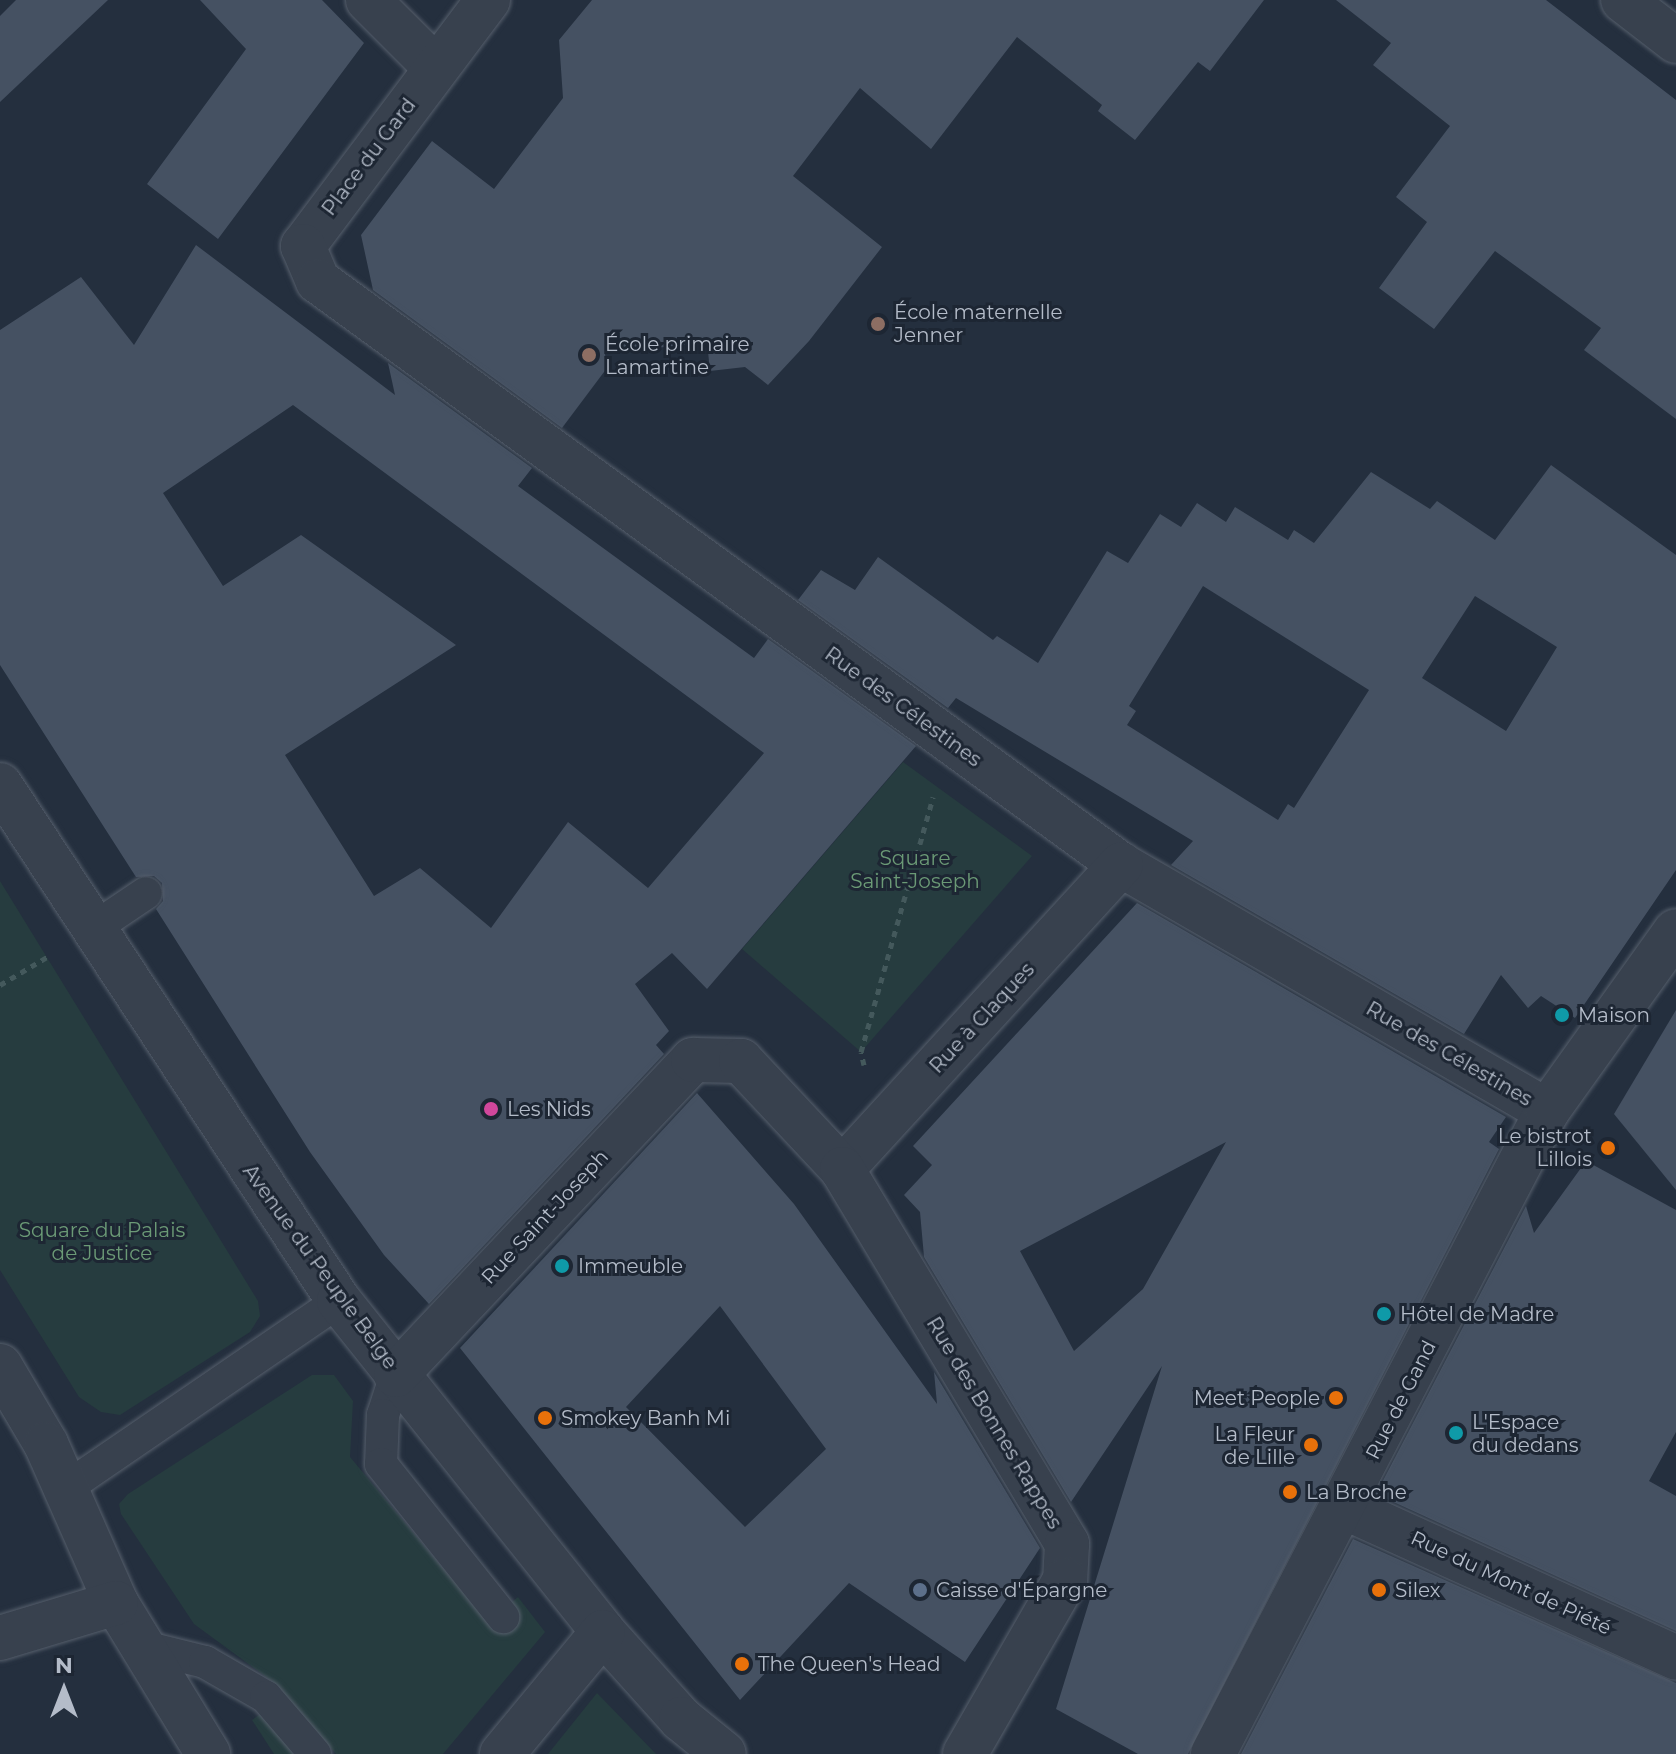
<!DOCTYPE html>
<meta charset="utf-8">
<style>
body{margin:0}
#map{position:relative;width:1676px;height:1754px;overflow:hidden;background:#242f3e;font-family:Montserrat,sans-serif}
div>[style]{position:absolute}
.green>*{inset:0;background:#263c3f}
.building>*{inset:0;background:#455162}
.path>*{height:5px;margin-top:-2.5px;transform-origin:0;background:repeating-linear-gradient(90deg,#44595c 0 6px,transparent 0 12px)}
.roads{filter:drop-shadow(0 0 2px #565f6c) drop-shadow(0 0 2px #565f6c)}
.lane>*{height:32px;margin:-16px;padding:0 16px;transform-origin:16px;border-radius:16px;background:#38414e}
.street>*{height:44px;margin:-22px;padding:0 22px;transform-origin:22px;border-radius:22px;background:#38414e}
.dots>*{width:22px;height:22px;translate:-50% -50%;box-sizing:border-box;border:4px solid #1d2633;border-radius:50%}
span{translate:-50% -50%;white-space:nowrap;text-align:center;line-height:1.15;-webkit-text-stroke:6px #1d2633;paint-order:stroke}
.street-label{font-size:20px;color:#b4bcc9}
.poi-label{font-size:20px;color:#b4bcc9}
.left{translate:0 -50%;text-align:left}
.right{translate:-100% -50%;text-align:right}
.park-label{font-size:20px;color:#6b9a76}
.north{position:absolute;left:24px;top:1650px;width:80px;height:80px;-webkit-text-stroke:6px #1d2633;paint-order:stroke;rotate:0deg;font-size:22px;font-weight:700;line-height:32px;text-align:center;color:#b4bcc9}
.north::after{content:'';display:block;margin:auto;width:28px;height:36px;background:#b4bcc9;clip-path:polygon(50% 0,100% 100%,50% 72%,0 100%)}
</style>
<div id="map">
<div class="green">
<div style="clip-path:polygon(903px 762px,1032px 856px,861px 1052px,742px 949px)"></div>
<div style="clip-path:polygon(0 881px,258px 1301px,260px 1316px,250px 1332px,120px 1415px,101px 1412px,79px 1397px,0 1270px)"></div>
<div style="clip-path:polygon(312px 1375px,334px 1375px,353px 1401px,350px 1457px,488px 1622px,518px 1597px,545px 1632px,443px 1754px,336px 1754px,277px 1685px,194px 1624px,121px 1514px,119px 1504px,128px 1494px)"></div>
<div style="clip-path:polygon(597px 1693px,656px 1754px,548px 1754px)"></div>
<div style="clip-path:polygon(260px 1714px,294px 1754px,274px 1754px,252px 1720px)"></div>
</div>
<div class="building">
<div style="clip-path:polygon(16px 0,108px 0,0 102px,0 16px)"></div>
<div style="clip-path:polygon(200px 0,322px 0,364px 43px,218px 239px,147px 184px,246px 49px)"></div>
<div style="clip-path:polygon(592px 0,1264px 0,1210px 71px,1198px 62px,1135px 140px,1098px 111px,1102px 105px,1017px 37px,931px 149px,860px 88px,793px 176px,882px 247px,809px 341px,768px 385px,745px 367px,710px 371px,707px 342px,605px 354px,607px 368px,562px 428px,373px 290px,361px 235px,432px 141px,494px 189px,563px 98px,559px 40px)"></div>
<div style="clip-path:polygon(1336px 0,1546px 0,1676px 100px,1676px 419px,1584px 350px,1601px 328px,1495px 251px,1434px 329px,1379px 288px,1427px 222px,1396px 197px,1450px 126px,1373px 65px,1391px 43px)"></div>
<div style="clip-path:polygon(evenodd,196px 245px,395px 395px,388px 363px,532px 468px,518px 486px,754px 658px,768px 639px,916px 746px,707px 989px,672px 953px,635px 984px,669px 1031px,656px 1045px,664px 1054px,429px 1304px,384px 1255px,310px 1152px,156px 909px,163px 901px,162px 883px,154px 876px,136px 877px,0 665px,0 330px,81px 277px,134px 345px,196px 245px,293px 405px,764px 753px,648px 888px,568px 822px,491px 928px,420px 868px,374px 896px,285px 755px,456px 645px,301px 535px,223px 586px,163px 493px,293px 405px)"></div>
<div style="clip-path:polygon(evenodd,1551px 465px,1676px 555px,1676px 870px,1575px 1018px,1541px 996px,1528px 1008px,1501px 975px,1464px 1034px,1171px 865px,1193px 841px,956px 698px,948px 708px,798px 600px,821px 570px,855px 590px,878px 557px,993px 640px,997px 636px,1038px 663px,1107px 551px,1128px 563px,1160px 514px,1181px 527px,1197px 503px,1226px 522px,1235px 507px,1288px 540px,1294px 530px,1314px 543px,1371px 472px,1430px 509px,1437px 501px,1495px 540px,1551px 465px,1203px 586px,1369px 690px,1294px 808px,1288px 804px,1278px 820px,1127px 725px,1136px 711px,1129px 706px,1203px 586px,1551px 465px,1475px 596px,1557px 647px,1506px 731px,1422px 678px,1475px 596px)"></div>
<div style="clip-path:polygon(evenodd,1137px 903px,1506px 1117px,1489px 1142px,1499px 1149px,1188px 1754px,1138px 1754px,1056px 1709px,1162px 1366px,1071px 1502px,924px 1257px,920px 1212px,904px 1195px,932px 1165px,913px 1146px,1137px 903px,1226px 1142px,1143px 1289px,1074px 1351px,1020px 1251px,1226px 1142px)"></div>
<div style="clip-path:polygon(1676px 1010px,1676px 1190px,1614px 1114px)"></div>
<div style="clip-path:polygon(evenodd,697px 1093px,794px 1204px,937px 1404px,934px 1372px,1040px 1548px,965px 1662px,849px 1583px,740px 1700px,460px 1348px,697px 1093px,720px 1306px,826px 1449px,745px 1527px,626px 1407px,720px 1306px)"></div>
<div style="clip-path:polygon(1586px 1161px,1676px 1210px,1676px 1432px,1649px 1481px,1676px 1496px,1676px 1631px,1376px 1494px,1526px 1206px,1534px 1233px)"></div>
<div style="clip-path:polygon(1353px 1539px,1676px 1683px,1676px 1754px,1241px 1754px)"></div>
</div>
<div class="path">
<div style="left:0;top:985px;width:55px;rotate:-30.8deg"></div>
<div style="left:864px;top:1065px;width:13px;rotate:-103deg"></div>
<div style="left:861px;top:1052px;width:265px;rotate:-74.2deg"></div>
</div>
<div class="roads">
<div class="lane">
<div style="left:91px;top:930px;width:66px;rotate:-33.9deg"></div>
<div style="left:396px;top:1375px;width:42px;rotate:108deg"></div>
<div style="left:383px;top:1415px;width:49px;rotate:92.3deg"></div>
<div style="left:381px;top:1464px;width:196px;rotate:51.4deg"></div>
<div style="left:66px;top:1488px;width:331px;rotate:-34.4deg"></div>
<div style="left:140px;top:1646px;width:67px;rotate:13.8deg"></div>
<div style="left:205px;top:1662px;width:70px;rotate:29.8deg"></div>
<div style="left:266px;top:1697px;width:75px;rotate:49.3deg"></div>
</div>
<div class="street">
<div style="left:368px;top:0;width:95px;rotate:45deg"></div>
<div style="left:488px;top:0;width:308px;rotate:126.9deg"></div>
<div style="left:303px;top:246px;width:38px;rotate:67deg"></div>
<div style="left:318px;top:281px;width:993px;rotate:36.03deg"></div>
<div style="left:1121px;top:865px;width:492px;rotate:30deg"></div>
<div style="left:1623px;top:0;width:67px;rotate:37.7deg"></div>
<div style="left:0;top:785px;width:617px;rotate:56.7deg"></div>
<div style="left:339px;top:1301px;width:423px;rotate:51.4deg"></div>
<div style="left:603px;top:1632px;width:117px;rotate:48.1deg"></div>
<div style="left:681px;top:1719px;width:55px;rotate:39.1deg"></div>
<div style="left:842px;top:1169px;width:413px;rotate:-47.5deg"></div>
<div style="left:0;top:1366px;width:91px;rotate:59.5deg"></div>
<div style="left:46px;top:1444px;width:174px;rotate:66.2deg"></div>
<div style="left:116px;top:1603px;width:177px;rotate:58.6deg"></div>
<div style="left:396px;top:1375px;width:433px;rotate:-46.7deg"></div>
<div style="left:693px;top:1060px;width:48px;rotate:1.2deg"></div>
<div style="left:741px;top:1061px;width:148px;rotate:46.9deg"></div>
<div style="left:842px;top:1169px;width:437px;rotate:59deg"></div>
<div style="left:1067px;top:1544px;width:36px;rotate:93deg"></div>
<div style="left:1065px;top:1580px;width:201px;rotate:119.9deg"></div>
<div style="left:1346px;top:1508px;width:362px;rotate:24.4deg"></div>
<div style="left:0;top:1638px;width:121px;rotate:-16.8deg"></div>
<div style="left:502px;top:1754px;width:158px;rotate:-50.4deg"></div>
<div style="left:1213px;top:1754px;width:725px;rotate:-62.55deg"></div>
<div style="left:1547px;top:1111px;width:221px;rotate:-54.4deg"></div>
</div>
</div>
<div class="dots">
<div style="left:878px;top:324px;background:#8d6e63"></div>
<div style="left:589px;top:355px;background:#8d6e63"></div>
<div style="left:1562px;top:1015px;background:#0f9aa8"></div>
<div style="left:491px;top:1109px;background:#d1479c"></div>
<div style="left:1608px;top:1148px;background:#e8710a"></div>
<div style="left:562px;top:1266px;background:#0f9aa8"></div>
<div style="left:1384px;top:1314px;background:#0f9aa8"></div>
<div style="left:1336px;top:1398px;background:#e8710a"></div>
<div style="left:545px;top:1418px;background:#e8710a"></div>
<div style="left:1456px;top:1433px;background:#0f9aa8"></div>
<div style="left:1311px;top:1445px;background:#e8710a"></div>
<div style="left:1290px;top:1492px;background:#e8710a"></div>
<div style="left:920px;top:1590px;background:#5c6f8a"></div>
<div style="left:1379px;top:1590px;background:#e8710a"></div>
<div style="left:742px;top:1664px;background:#e8710a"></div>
</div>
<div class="street-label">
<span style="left:369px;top:157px;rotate:-53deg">Place du Gard</span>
<span style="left:903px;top:707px;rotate:36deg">Rue des Célestines</span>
<span style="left:982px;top:1018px;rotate:-47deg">Rue à Claques</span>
<span style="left:1449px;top:1054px;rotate:30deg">Rue des Célestines</span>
<span style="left:545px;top:1217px;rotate:-47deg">Rue Saint-Joseph</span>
<span style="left:320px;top:1267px;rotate:54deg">Avenue du Peuple Belge</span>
<span style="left:1401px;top:1400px;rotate:-63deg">Rue de Gand</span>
<span style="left:994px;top:1423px;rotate:59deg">Rue des Bonnes Rappes</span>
<span style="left:1511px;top:1583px;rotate:25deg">Rue du Mont de Piété</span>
</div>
<div class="poi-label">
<span class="left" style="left:894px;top:324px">École maternelle<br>Jenner</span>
<span class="left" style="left:605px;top:356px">École primaire<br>Lamartine</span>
<span class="left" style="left:1578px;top:1015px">Maison</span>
<span class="left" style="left:507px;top:1109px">Les Nids</span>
<span class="right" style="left:1592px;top:1148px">Le bistrot<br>Lillois</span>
<span class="left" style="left:578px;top:1266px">Immeuble</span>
<span class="left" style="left:1400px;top:1314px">Hôtel de Madre</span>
<span class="right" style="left:1320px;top:1398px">Meet People</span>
<span class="left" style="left:561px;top:1418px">Smokey Banh Mi</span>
<span class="left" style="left:1472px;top:1434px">L'Espace<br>du dedans</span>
<span class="right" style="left:1295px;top:1446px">La Fleur<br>de Lille</span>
<span class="left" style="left:1306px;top:1492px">La Broche</span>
<span class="left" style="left:936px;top:1590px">Caisse d'Épargne</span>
<span class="left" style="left:1395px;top:1590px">Silex</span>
<span class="left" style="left:758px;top:1664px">The Queen's Head</span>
</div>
<div class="park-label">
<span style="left:915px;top:870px">Square<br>Saint-Joseph</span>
<span style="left:102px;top:1242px">Square du Palais<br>de Justice</span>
</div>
<div class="north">N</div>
</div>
